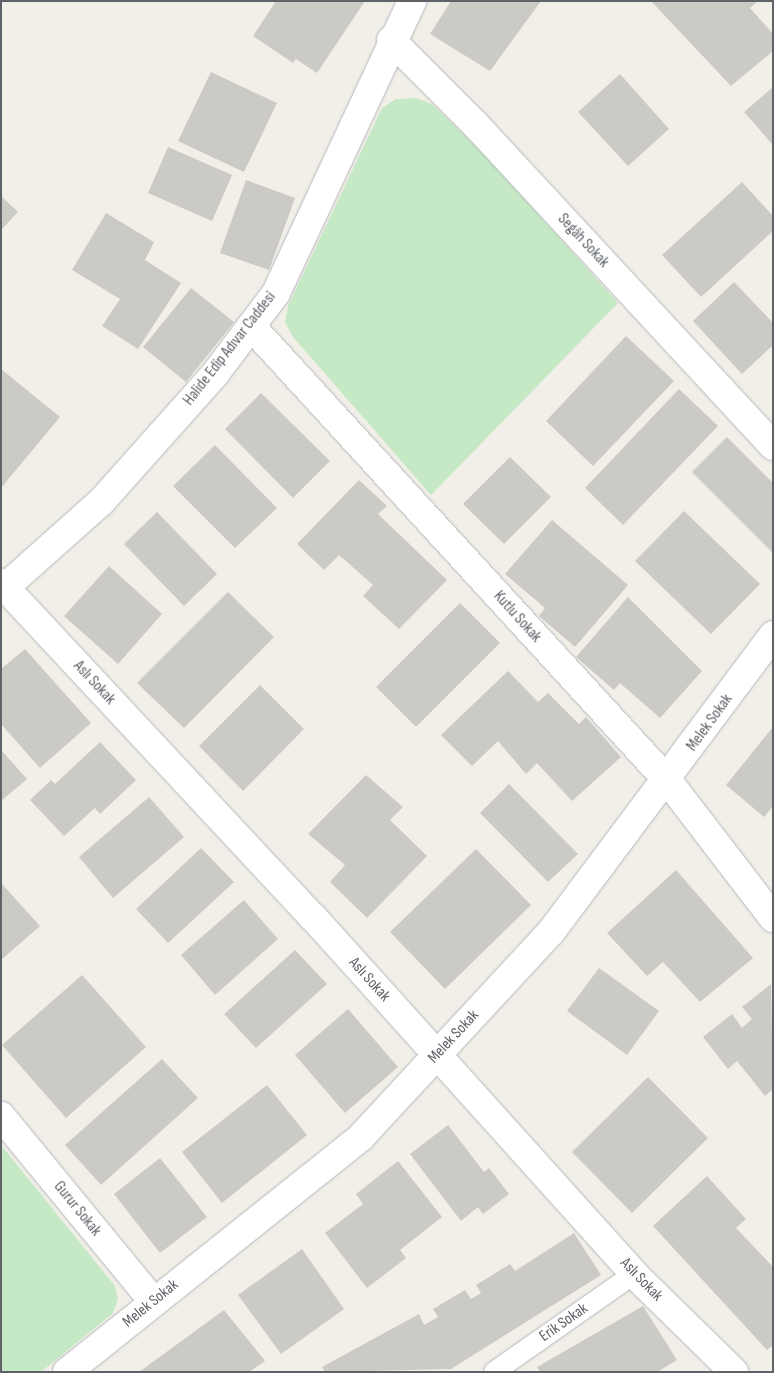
<!DOCTYPE html>
<meta charset="utf-8">
<style>
body{margin:0}
#map{position:relative;width:774px;height:1373px;overflow:hidden;background:#f1efe8;font-family:"Sofia Sans Condensed",sans-serif}
div>[style]{position:absolute}
.green>*{inset:0;background:#c5e8c5}
.building>*{inset:0;background:#cccac5}
.roads{filter:drop-shadow(0 0 1px #b5b8bc) drop-shadow(0 0 1px #b5b8bc)}
.lane>*{height:20px;margin:-10px;padding:0 10px;transform-origin:10px;border-radius:10px;background:#fff}
.street>*{height:28px;margin:-14px;padding:0 14px;transform-origin:14px;border-radius:14px;background:#fff}
span{translate:-50% -50%;white-space:nowrap;text-align:center;line-height:1.15;-webkit-text-stroke:4.5px #fff;paint-order:stroke}
.street-label{font-size:16px;color:#5f6368}
.frame{position:absolute;inset:0;border:2px solid #5f6368;pointer-events:none}
</style>
<div id="map">
<div class="green">
<div style="clip-path:polygon(416px 98px,432px 104px,486px 156px,618px 303px,431px 495px,293px 337px,285px 322px,288px 306px,382px 108px,396px 99px)"></div>
<div style="clip-path:polygon(1px 1145px,115px 1286px,118px 1299px,113px 1313px,41px 1372px,1px 1372px)"></div>
</div>
<div class="building">
<div style="clip-path:polygon(276px 1px,365px 1px,317px 73px,296px 59px,293px 63px,253px 36px)"></div>
<div style="clip-path:polygon(451px 1px,541px 1px,490px 71px,430px 34px)"></div>
<div style="clip-path:polygon(651px 1px,758px 1px,750px 8px,773px 34px,773px 51px,731px 86px)"></div>
<div style="clip-path:polygon(211px 72px,277px 103px,244px 172px,178px 141px)"></div>
<div style="clip-path:polygon(620px 74px,669px 129px,628px 166px,578px 112px)"></div>
<div style="clip-path:polygon(773px 87px,773px 145px,744px 112px)"></div>
<div style="clip-path:polygon(168px 147px,232px 175px,212px 221px,148px 193px)"></div>
<div style="clip-path:polygon(246px 180px,295px 198px,269px 270px,220px 253px)"></div>
<div style="clip-path:polygon(742px 182px,773px 216px,773px 231px,701px 297px,662px 255px)"></div>
<div style="clip-path:polygon(1px 196px,18px 212px,1px 230px)"></div>
<div style="clip-path:polygon(106px 213px,154px 242px,145px 260px,181px 283px,138px 349px,102px 326px,120px 299px,72px 270px)"></div>
<div style="clip-path:polygon(734px 282px,773px 323px,773px 345px,742px 374px,693px 321px)"></div>
<div style="clip-path:polygon(191px 288px,234px 322px,186px 382px,143px 347px)"></div>
<div style="clip-path:polygon(626px 336px,674px 381px,593px 466px,546px 421px)"></div>
<div style="clip-path:polygon(1px 369px,60px 417px,1px 488px)"></div>
<div style="clip-path:polygon(679px 389px,718px 426px,623px 525px,585px 488px)"></div>
<div style="clip-path:polygon(261px 393px,330px 461px,293px 498px,225px 429px)"></div>
<div style="clip-path:polygon(727px 437px,773px 483px,773px 553px,692px 472px)"></div>
<div style="clip-path:polygon(215px 445px,277px 508px,235px 548px,173px 486px)"></div>
<div style="clip-path:polygon(510px 457px,551px 497px,504px 544px,463px 504px)"></div>
<div style="clip-path:polygon(359px 480px,387px 506px,378px 514px,447px 580px,399px 629px,363px 596px,373px 585px,339px 555px,324px 570px,297px 544px)"></div>
<div style="clip-path:polygon(684px 511px,760px 584px,711px 634px,635px 561px)"></div>
<div style="clip-path:polygon(157px 512px,217px 574px,184px 606px,124px 544px)"></div>
<div style="clip-path:polygon(552px 520px,628px 585px,575px 647px,539px 616px,545px 608px,505px 574px)"></div>
<div style="clip-path:polygon(109px 566px,162px 614px,118px 664px,64px 616px)"></div>
<div style="clip-path:polygon(228px 592px,274px 637px,184px 728px,137px 683px)"></div>
<div style="clip-path:polygon(628px 597px,702px 671px,660px 718px,620px 683px,614px 690px,576px 657px)"></div>
<div style="clip-path:polygon(460px 603px,500px 643px,416px 727px,376px 687px)"></div>
<div style="clip-path:polygon(25px 649px,91px 723px,40px 768px,1px 724px,1px 669px)"></div>
<div style="clip-path:polygon(508px 671px,538px 702px,548px 693px,579px 724px,586px 717px,621px 757px,572px 801px,537px 763px,526px 774px,498px 741px,472px 766px,441px 735px)"></div>
<div style="clip-path:polygon(260px 685px,304px 729px,243px 791px,199px 746px)"></div>
<div style="clip-path:polygon(773px 727px,773px 806px,764px 817px,726px 785px)"></div>
<div style="clip-path:polygon(100px 742px,136px 780px,100px 814px,95px 808px,64px 836px,30px 800px,51px 780px,55px 784px)"></div>
<div style="clip-path:polygon(1px 750px,27px 779px,1px 801px)"></div>
<div style="clip-path:polygon(366px 775px,403px 807px,390px 820px,427px 856px,367px 918px,330px 882px,345px 865px,308px 834px)"></div>
<div style="clip-path:polygon(509px 784px,578px 854px,548px 882px,480px 813px)"></div>
<div style="clip-path:polygon(149px 797px,184px 837px,113px 898px,79px 857px)"></div>
<div style="clip-path:polygon(201px 848px,234px 882px,168px 943px,136px 909px)"></div>
<div style="clip-path:polygon(476px 849px,531px 905px,445px 989px,390px 932px)"></div>
<div style="clip-path:polygon(676px 870px,753px 958px,700px 1002px,663px 962px,647px 976px,607px 933px)"></div>
<div style="clip-path:polygon(1px 883px,40px 926px,1px 960px)"></div>
<div style="clip-path:polygon(244px 900px,278px 939px,215px 995px,181px 955px)"></div>
<div style="clip-path:polygon(295px 950px,327px 984px,256px 1048px,224px 1014px)"></div>
<div style="clip-path:polygon(599px 968px,659px 1011px,627px 1055px,567px 1011px)"></div>
<div style="clip-path:polygon(82px 975px,146px 1047px,66px 1118px,2px 1045px)"></div>
<div style="clip-path:polygon(771px 984px,773px 1089px,765px 1096px,737px 1061px,728px 1069px,703px 1037px,732px 1014px,742px 1028px,752px 1019px,742px 1007px)"></div>
<div style="clip-path:polygon(348px 1009px,398px 1067px,345px 1113px,295px 1055px)"></div>
<div style="clip-path:polygon(162px 1059px,198px 1098px,101px 1185px,65px 1145px)"></div>
<div style="clip-path:polygon(648px 1077px,708px 1138px,632px 1213px,572px 1152px)"></div>
<div style="clip-path:polygon(267px 1085px,307px 1135px,222px 1203px,182px 1152px)"></div>
<div style="clip-path:polygon(448px 1125px,484px 1172px,489px 1168px,509px 1194px,483px 1214px,478px 1207px,461px 1221px,410px 1154px)"></div>
<div style="clip-path:polygon(160px 1158px,207px 1217px,160px 1253px,114px 1194px)"></div>
<div style="clip-path:polygon(398px 1161px,442px 1217px,400px 1250px,406px 1258px,367px 1288px,325px 1233px,363px 1204px,356px 1194px)"></div>
<div style="clip-path:polygon(707px 1176px,746px 1219px,736px 1228px,773px 1267px,773px 1345px,767px 1350px,653px 1226px)"></div>
<div style="clip-path:polygon(574px 1233px,601px 1275px,451px 1369px,325px 1372px,322px 1367px,419px 1314px,424px 1325px,438px 1317px,433px 1309px,465px 1290px,471px 1299px,481px 1293px,476px 1285px,510px 1264px,515px 1271px)"></div>
<div style="clip-path:polygon(302px 1249px,344px 1309px,281px 1354px,238px 1295px)"></div>
<div style="clip-path:polygon(643px 1306px,677px 1360px,657px 1372px,540px 1372px,537px 1367px)"></div>
<div style="clip-path:polygon(224px 1310px,265px 1361px,249px 1372px,139px 1372px)"></div>
</div>
<div class="roads">
<div class="lane">
<div style="left:494px;top:1372px;width:171px;rotate:-35deg"></div>
</div>
<div class="street">
<div style="left:391px;top:40px;width:119px;rotate:45deg"></div>
<div style="left:475px;top:124px;width:439px;rotate:47.2deg"></div>
<div style="left:251px;top:326px;width:617px;rotate:47.5deg"></div>
<div style="left:668px;top:781px;width:173px;rotate:52.5deg"></div>
<div style="left:1px;top:583px;width:457px;rotate:47deg"></div>
<div style="left:313px;top:917px;width:480px;rotate:48deg"></div>
<div style="left:634px;top:1274px;width:140px;rotate:44.4deg"></div>
<div style="left:1px;top:591px;width:134px;rotate:-41.7deg"></div>
<div style="left:101px;top:502px;width:171px;rotate:-48.3deg"></div>
<div style="left:215px;top:374px;width:101px;rotate:-53deg"></div>
<div style="left:276px;top:293px;width:322px;rotate:-65deg"></div>
<div style="left:1px;top:1116px;width:239px;rotate:50.6deg"></div>
<div style="left:67px;top:1372px;width:376px;rotate:-38.6deg"></div>
<div style="left:361px;top:1137px;width:280px;rotate:-47.2deg"></div>
<div style="left:551px;top:932px;width:371px;rotate:-53.2deg"></div>
</div>
</div>
<div class="street-label">
<span style="left:583px;top:241px;rotate:47deg">Segâh Sokak</span>
<span style="left:230px;top:349px;rotate:-52deg">Halide Edip Adıvar Caddesi</span>
<span style="left:517px;top:617px;rotate:48deg">Kutlu Sokak</span>
<span style="left:94px;top:683px;rotate:47deg">Aslı Sokak</span>
<span style="left:710px;top:723px;rotate:-54deg">Melek Sokak</span>
<span style="left:369px;top:980px;rotate:48deg">Aslı Sokak</span>
<span style="left:454px;top:1037px;rotate:-47deg">Melek Sokak</span>
<span style="left:77px;top:1209px;rotate:51deg">Gurur Sokak</span>
<span style="left:641px;top:1280px;rotate:46deg">Aslı Sokak</span>
<span style="left:151px;top:1304px;rotate:-39deg">Melek Sokak</span>
<span style="left:564px;top:1323px;rotate:-35deg">Erik Sokak</span>
</div>
<div class="frame"></div>
</div>
